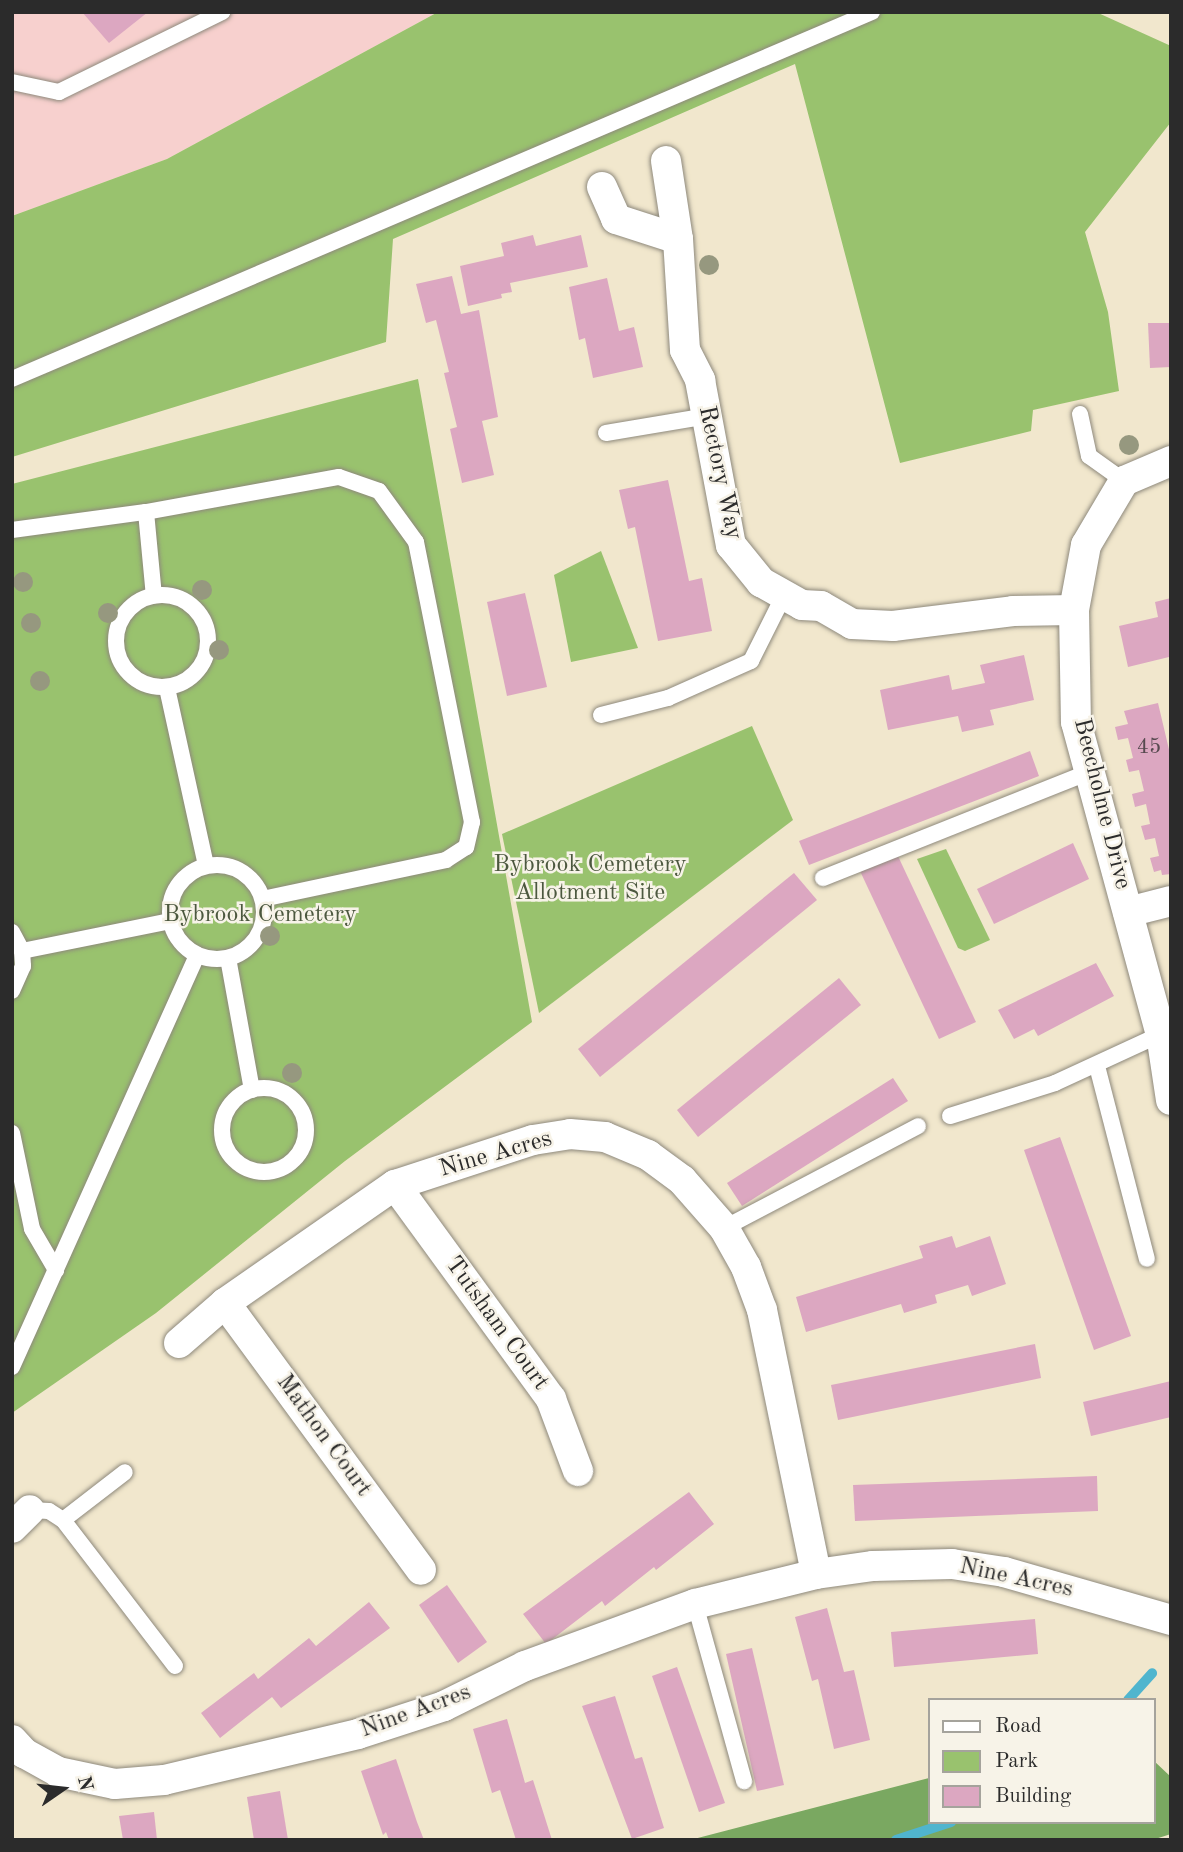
<!DOCTYPE html>
<style>
body{margin:0}
#map{position:relative;width:1183px;height:1852px;overflow:hidden;background:#f1e7cd;font-family:"Old Standard TT",serif}
div>[style]{position:absolute}
.built>*{inset:0;background:#f7d0ce}
.green>*{inset:0;background:#99c26e}
.forest>*{inset:0;background:#7aa861}
.stream>*{height:10px;margin:-5px;padding:0 5px;transform-origin:5px;border-radius:5px;background:#50b5ce}
.building>*{inset:0;background:#dca7c1}
.roads{filter:drop-shadow(0 0 2px #8e897c) drop-shadow(0 0 2px #8e897c)}
.service>*{height:16px;margin:-8px;padding:0 8px;transform-origin:8px;border-radius:8px;background:#fff}
.service>.ring{margin:-8px;padding:0;box-sizing:content-box;background:none;border:16px solid #fff;border-radius:50%}
.minor>*{height:30px;margin:-15px;padding:0 15px;transform-origin:15px;border-radius:15px;background:#fff}
.trees>*{width:20px;height:20px;margin:-10px;border-radius:50%;background:#96987f}
span{translate:-50% -50%;white-space:nowrap;text-align:center;line-height:1.15;-webkit-text-stroke:5px #f7f3e8;paint-order:stroke}
.number-label{font-size:21px;color:#574a50}
.number-label span{-webkit-text-stroke-width:0}
.street-label{font-size:24px;color:#2b2b2b}
.park-label{font-size:24px;color:#4c583f}
.frame{position:absolute;inset:0;border:14px solid #2b2b2b;pointer-events:none}
.legend{position:absolute;left:928px;top:1698px;width:228px;height:126px;box-sizing:border-box;background:#f7f3e8;border:2px solid #a5a39c;margin:0;padding:9px 12px;list-style:none;font-size:21px;color:#2b2b2b}
.legend li{display:flex;align-items:center;gap:14px;height:35px}
.legend b{width:35px;border:2px solid #a5a39c}
.north{position:absolute;left:28px;top:1754px;width:70px;height:70px;-webkit-text-stroke:5px #f7f3e8;paint-order:stroke;rotate:76deg;font-size:19px;font-weight:700;line-height:28px;text-align:center;color:#2b2b2b}
.north::after{content:'';display:block;margin:auto;width:24px;height:32px;background:#2b2b2b;clip-path:polygon(50% 0,100% 100%,50% 72%,0 100%)}
</style>
<div id="map">
<div class="built">
<div style="clip-path:polygon(12px 12px,438px 12px,167px 159px,12px 216px)"></div>
</div>
<div class="green">
<div style="clip-path:polygon(438px 12px,1096px 12px,1171px 46px,1171px 122px,1085px 232px,1108px 312px,1119px 391px,1033px 410px,1031px 431px,900px 463px,795px 64px,393px 239px,386px 342px,12px 457px,12px 216px,167px 159px)"></div>
<div style="clip-path:polygon(418px 379px,532px 1022px,345px 1161px,156px 1313px,12px 1413px,12px 484px)"></div>
<div style="clip-path:polygon(601px 551px,638px 648px,571px 662px,554px 575px)"></div>
<div style="clip-path:polygon(752px 726px,793px 820px,539px 1013px,502px 834px)"></div>
<div style="clip-path:polygon(946px 849px,990px 940px,965px 951px,958px 948px,917px 859px)"></div>
</div>
<div class="forest">
<div style="clip-path:polygon(1153px 1760px,1171px 1777px,1171px 1834px,1152px 1840px,690px 1840px,929px 1778px,929px 1822px,1153px 1822px)"></div>
</div>
<div class="stream">
<div style="left:1128px;top:1700px;width:36px;rotate:-48deg"></div>
<div style="left:896px;top:1840px;width:58px;rotate:-18.1deg"></div>
</div>
<div class="building">
<div style="clip-path:polygon(82px 12px,148px 12px,109px 43px)"></div>
<div style="clip-path:polygon(533px 235px,536px 246px,581px 235px,588px 267px,510px 283px,512px 292px,501px 294px,502px 298px,468px 306px,460px 266px,504px 256px,501px 243px)"></div>
<div style="clip-path:polygon(452px 276px,461px 314px,479px 310px,498px 417px,482px 421px,494px 475px,462px 483px,450px 429px,457px 427px,444px 373px,449px 372px,436px 320px,426px 323px,416px 284px)"></div>
<div style="clip-path:polygon(607px 278px,619px 331px,634px 327px,643px 367px,593px 378px,585px 338px,579px 340px,569px 287px)"></div>
<div style="clip-path:polygon(1148px 323px,1171px 323px,1171px 367px,1150px 368px)"></div>
<div style="clip-path:polygon(668px 480px,689px 581px,702px 578px,712px 631px,658px 641px,635px 527px,628px 529px,619px 490px)"></div>
<div style="clip-path:polygon(525px 593px,547px 687px,507px 696px,487px 602px)"></div>
<div style="clip-path:polygon(1171px 598px,1169px 657px,1128px 667px,1119px 626px,1158px 617px,1155px 602px)"></div>
<div style="clip-path:polygon(1024px 655px,1034px 700px,990px 710px,994px 725px,962px 732px,958px 716px,888px 730px,880px 690px,949px 675px,952px 690px,985px 683px,980px 665px)"></div>
<div style="clip-path:polygon(1158px 703px,1171px 758px,1171px 874px,1162px 875px,1161px 870px,1154px 872px,1150px 858px,1159px 856px,1155px 838px,1145px 840px,1141px 826px,1150px 824px,1146px 804px,1135px 807px,1132px 794px,1144px 791px,1139px 770px,1129px 772px,1126px 760px,1133px 758px,1128px 738px,1118px 740px,1115px 727px,1128px 724px,1124px 711px)"></div>
<div style="clip-path:polygon(1030px 751px,1039px 776px,809px 865px,799px 841px)"></div>
<div style="clip-path:polygon(1073px 843px,1089px 879px,994px 924px,977px 889px)"></div>
<div style="clip-path:polygon(897px 854px,976px 1022px,939px 1039px,860px 871px)"></div>
<div style="clip-path:polygon(794px 873px,817px 900px,600px 1077px,578px 1049px)"></div>
<div style="clip-path:polygon(1096px 963px,1114px 996px,1038px 1036px,1034px 1029px,1014px 1039px,998px 1010px)"></div>
<div style="clip-path:polygon(839px 978px,861px 1005px,698px 1137px,677px 1110px)"></div>
<div style="clip-path:polygon(893px 1078px,908px 1101px,742px 1206px,727px 1183px)"></div>
<div style="clip-path:polygon(1060px 1137px,1131px 1336px,1094px 1350px,1024px 1150px)"></div>
<div style="clip-path:polygon(952px 1236px,956px 1248px,990px 1236px,1006px 1284px,972px 1296px,968px 1285px,935px 1295px,937px 1303px,904px 1313px,901px 1304px,806px 1332px,796px 1297px,923px 1258px,919px 1246px)"></div>
<div style="clip-path:polygon(1035px 1344px,1041px 1378px,838px 1420px,831px 1385px)"></div>
<div style="clip-path:polygon(1171px 1381px,1171px 1417px,1091px 1436px,1083px 1402px)"></div>
<div style="clip-path:polygon(1097px 1476px,1098px 1511px,855px 1521px,853px 1485px)"></div>
<div style="clip-path:polygon(689px 1492px,714px 1524px,656px 1570px,654px 1567px,605px 1606px,602px 1601px,546px 1644px,523px 1614px)"></div>
<div style="clip-path:polygon(447px 1585px,487px 1642px,458px 1663px,419px 1605px)"></div>
<div style="clip-path:polygon(369px 1602px,390px 1628px,281px 1708px,272px 1697px,220px 1738px,201px 1713px,254px 1673px,258px 1679px,309px 1638px,316px 1646px)"></div>
<div style="clip-path:polygon(827px 1608px,844px 1672px,854px 1670px,870px 1740px,834px 1749px,818px 1679px,812px 1681px,795px 1617px)"></div>
<div style="clip-path:polygon(1035px 1619px,1038px 1654px,894px 1667px,891px 1632px)"></div>
<div style="clip-path:polygon(752px 1648px,784px 1785px,757px 1791px,726px 1654px)"></div>
<div style="clip-path:polygon(677px 1667px,725px 1803px,699px 1812px,652px 1676px)"></div>
<div style="clip-path:polygon(615px 1696px,635px 1759px,642px 1757px,664px 1828px,632px 1839px,582px 1706px)"></div>
<div style="clip-path:polygon(507px 1719px,525px 1783px,533px 1780px,552px 1840px,516px 1840px,500px 1790px,492px 1793px,473px 1729px)"></div>
<div style="clip-path:polygon(396px 1759px,417px 1822px,424px 1840px,389px 1840px,386px 1832px,383px 1835px,361px 1771px)"></div>
<div style="clip-path:polygon(280px 1791px,288px 1840px,254px 1840px,247px 1797px)"></div>
<div style="clip-path:polygon(154px 1812px,157px 1840px,123px 1840px,119px 1816px)"></div>
</div>
<div class="roads">
<div class="service">
<div style="left:12px;top:82px;width:48px;rotate:12deg"></div>
<div style="left:59px;top:92px;width:182px;rotate:-26.1deg"></div>
<div style="left:12px;top:379px;width:935px;rotate:-23.11deg"></div>
<div style="left:1080px;top:414px;width:43px;rotate:77.9deg"></div>
<div style="left:1089px;top:456px;width:43px;rotate:35.5deg"></div>
<div style="left:606px;top:433px;width:103px;rotate:-9.5deg"></div>
<div style="left:146px;top:512px;width:84px;rotate:84.6deg"></div>
<div style="left:12px;top:530px;width:135px;rotate:-7.7deg"></div>
<div style="left:146px;top:512px;width:196px;rotate:-10.3deg"></div>
<div style="left:339px;top:477px;width:42px;rotate:19.3deg"></div>
<div style="left:379px;top:491px;width:63px;rotate:54deg"></div>
<div style="left:416px;top:542px;width:286px;rotate:78.7deg"></div>
<div style="left:472px;top:822px;width:26px;rotate:103deg"></div>
<div style="left:466px;top:847px;width:24px;rotate:147deg"></div>
<div style="left:446px;top:860px;width:187px;rotate:168deg"></div>
<div class="ring" style="left:116px;top:595px;width:76px;height:76px"></div>
<div style="left:167px;top:688px;width:182px;rotate:77.6deg"></div>
<div style="left:601px;top:715px;width:69px;rotate:-14.2deg"></div>
<div style="left:668px;top:698px;width:91px;rotate:-24deg"></div>
<div style="left:751px;top:661px;width:74px;rotate:-63.4deg"></div>
<div class="ring" style="left:170px;top:865px;width:78px;height:78px"></div>
<div style="left:823px;top:878px;width:286px;rotate:-21.7deg"></div>
<div style="left:12px;top:932px;width:21px;rotate:62deg"></div>
<div style="left:22px;top:951px;width:15px;rotate:86deg"></div>
<div style="left:23px;top:966px;width:27px;rotate:114deg"></div>
<div style="left:22px;top:951px;width:152px;rotate:-11.4deg"></div>
<div style="left:228px;top:958px;width:134px;rotate:79.7deg"></div>
<div style="left:1097px;top:1066px;width:199px;rotate:75.5deg"></div>
<div class="ring" style="left:222px;top:1088px;width:68px;height:68px"></div>
<div style="left:950px;top:1116px;width:110px;rotate:-17.4deg"></div>
<div style="left:1055px;top:1083px;width:117px;rotate:-24.8deg"></div>
<div style="left:12px;top:1133px;width:98px;rotate:78.2deg"></div>
<div style="left:32px;top:1229px;width:48px;rotate:59.7deg"></div>
<div style="left:724px;top:1228px;width:219px;rotate:-27.7deg"></div>
<div style="left:12px;top:1367px;width:452px;rotate:-65.8deg"></div>
<div style="left:30px;top:1510px;width:19px;rotate:3deg"></div>
<div style="left:49px;top:1511px;width:17px;rotate:33deg"></div>
<div style="left:63px;top:1520px;width:78px;rotate:-37.7deg"></div>
<div style="left:63px;top:1520px;width:184px;rotate:52.5deg"></div>
<div style="left:695px;top:1604px;width:184px;rotate:74.5deg"></div>
</div>
<div class="minor">
<div style="left:666px;top:161px;width:79px;rotate:81.3deg"></div>
<div style="left:678px;top:239px;width:111px;rotate:86.4deg"></div>
<div style="left:685px;top:350px;width:34px;rotate:63deg"></div>
<div style="left:700px;top:380px;width:168px;rotate:79.4deg"></div>
<div style="left:731px;top:545px;width:48px;rotate:51deg"></div>
<div style="left:761px;top:582px;width:47px;rotate:29.3deg"></div>
<div style="left:802px;top:605px;width:19px;rotate:3deg"></div>
<div style="left:821px;top:606px;width:36px;rotate:30deg"></div>
<div style="left:852px;top:624px;width:41px;rotate:2.8deg"></div>
<div style="left:893px;top:626px;width:121px;rotate:-7.1deg"></div>
<div style="left:1013px;top:611px;width:61px;rotate:-0.9deg"></div>
<div style="left:602px;top:187px;width:35px;rotate:66deg"></div>
<div style="left:616px;top:219px;width:65px;rotate:17.9deg"></div>
<div style="left:1171px;top:461px;width:51px;rotate:156.9deg"></div>
<div style="left:1124px;top:481px;width:74px;rotate:120.7deg"></div>
<div style="left:1086px;top:545px;width:66px;rotate:100.5deg"></div>
<div style="left:1074px;top:610px;width:112px;rotate:89deg"></div>
<div style="left:1076px;top:722px;width:323px;rotate:74.8deg"></div>
<div style="left:1161px;top:1034px;width:67px;rotate:81.4deg"></div>
<div style="left:1128px;top:912px;width:44px;rotate:-14.3deg"></div>
<div style="left:395px;top:1185px;width:265px;rotate:53.9deg"></div>
<div style="left:551px;top:1399px;width:77px;rotate:69.4deg"></div>
<div style="left:225px;top:1303px;width:331px;rotate:53.7deg"></div>
<div style="left:179px;top:1343px;width:61px;rotate:-41deg"></div>
<div style="left:225px;top:1303px;width:207px;rotate:-34.8deg"></div>
<div style="left:395px;top:1185px;width:145px;rotate:-18.1deg"></div>
<div style="left:533px;top:1140px;width:37px;rotate:-9deg"></div>
<div style="left:570px;top:1134px;width:35px;rotate:5deg"></div>
<div style="left:605px;top:1137px;width:47px;rotate:22.7deg"></div>
<div style="left:648px;top:1155px;width:42px;rotate:36.3deg"></div>
<div style="left:682px;top:1180px;width:64px;rotate:48.8deg"></div>
<div style="left:724px;top:1228px;width:45px;rotate:60.6deg"></div>
<div style="left:746px;top:1267px;width:46px;rotate:69.6deg"></div>
<div style="left:762px;top:1310px;width:269px;rotate:78.4deg"></div>
<div style="left:12px;top:1528px;width:25px;rotate:-45deg"></div>
<div style="left:12px;top:1740px;width:18px;rotate:47deg"></div>
<div style="left:24px;top:1753px;width:39px;rotate:29deg"></div>
<div style="left:58px;top:1772px;width:58px;rotate:11.9deg"></div>
<div style="left:115px;top:1784px;width:49px;rotate:-4.7deg"></div>
<div style="left:164px;top:1780px;width:199px;rotate:-13.3deg"></div>
<div style="left:358px;top:1734px;width:90px;rotate:-18deg"></div>
<div style="left:444px;top:1706px;width:90px;rotate:-26.3deg"></div>
<div style="left:525px;top:1666px;width:181px;rotate:-20deg"></div>
<div style="left:695px;top:1604px;width:125px;rotate:-13.9deg"></div>
<div style="left:816px;top:1574px;width:58px;rotate:-8deg"></div>
<div style="left:873px;top:1566px;width:79px;rotate:-1.5deg"></div>
<div style="left:952px;top:1564px;width:53px;rotate:8.7deg"></div>
<div style="left:1004px;top:1572px;width:174px;rotate:16deg"></div>
</div>
</div>
<div class="trees">
<div style="left:709px;top:265px"></div>
<div style="left:1129px;top:445px"></div>
<div style="left:23px;top:582px"></div>
<div style="left:202px;top:590px"></div>
<div style="left:108px;top:613px"></div>
<div style="left:31px;top:623px"></div>
<div style="left:219px;top:650px"></div>
<div style="left:40px;top:681px"></div>
<div style="left:270px;top:936px"></div>
<div style="left:292px;top:1073px"></div>
</div>
<div class="number-label">
<span style="left:1149px;top:748px">45</span>
</div>
<div class="street-label">
<span style="left:719px;top:473px;rotate:78deg">Rectory Way</span>
<span style="left:1101px;top:804px;rotate:76deg">Beecholme Drive</span>
<span style="left:496px;top:1155px;rotate:-16deg">Nine Acres</span>
<span style="left:496px;top:1324px;rotate:54deg">Tutsham Court</span>
<span style="left:323px;top:1436px;rotate:54deg">Mathon Court</span>
<span style="left:1016px;top:1579px;rotate:12deg">Nine Acres</span>
<span style="left:416px;top:1712px;rotate:-20deg">Nine Acres</span>
</div>
<div class="park-label">
<span style="left:590px;top:880px">Bybrook Cemetery<br>Allotment Site</span>
<span style="left:260px;top:916px">Bybrook Cemetery</span>
</div>
<div class="frame"></div>
<ul class="legend">
<li><b style="height:9px;background:#fff"></b>Road</li>
<li><b style="height:19px;background:#99c26e"></b>Park</li>
<li><b style="height:19px;background:#dca7c1"></b>Building</li>
</ul>
<div class="north">N</div>
</div>
